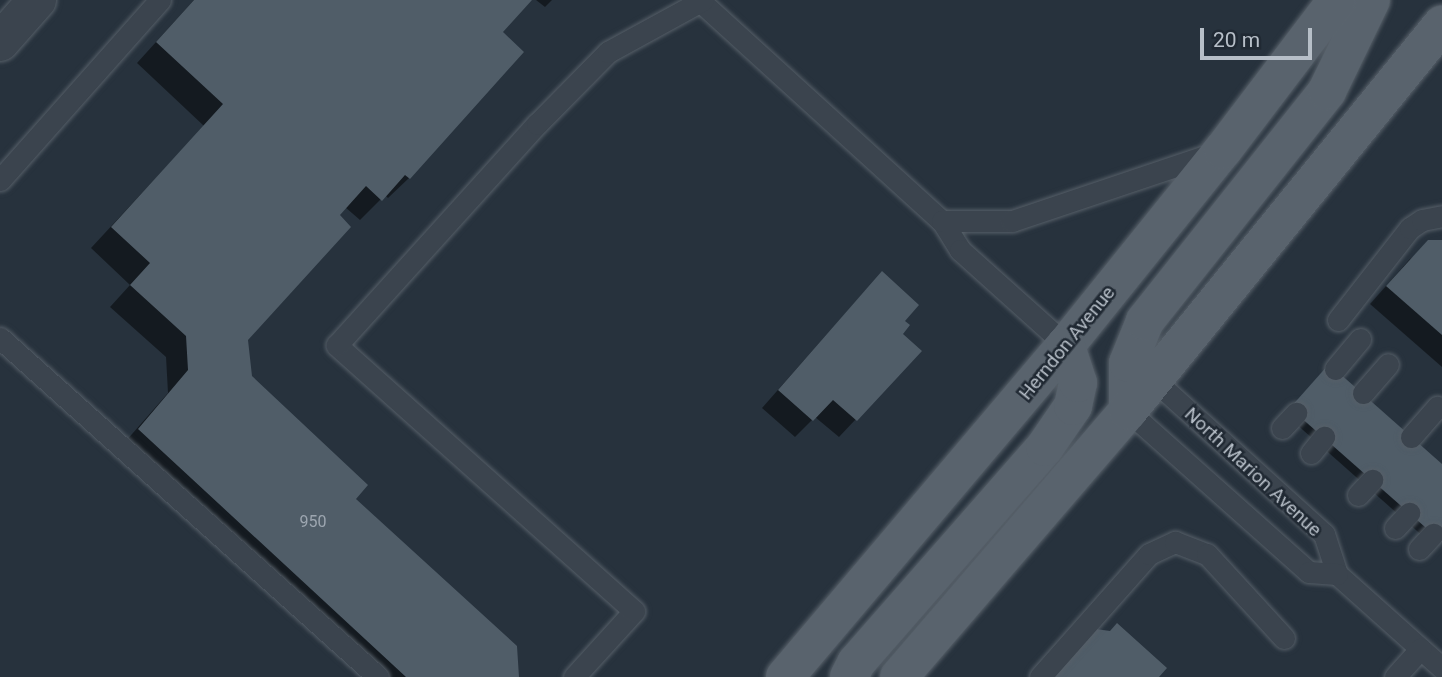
<!DOCTYPE html>
<style>
body{margin:0}
#map{position:relative;width:1442px;height:677px;overflow:hidden;background:#27323d;font-family:Roboto,sans-serif}
div>[style]{position:absolute}
.shadow>*{inset:0;background:#0007}
.building>*{inset:0;background:#505d68}
.roads{filter:drop-shadow(0 0 2px #565f68) drop-shadow(0 0 2px #565f68)}
.lane>*{height:21px;margin:-10.5px;padding:0 10.5px;transform-origin:10.5px;border-radius:10.5px;background:#3b444e}
.street>*{height:38px;margin:-19px;padding:0 19px;transform-origin:19px;border-radius:19px;background:#3b444e}
.primary>*{height:38px;margin:-19px;padding:0 19px;transform-origin:19px;border-radius:19px;background:#59636d}
span{translate:-50% -50%;white-space:nowrap;text-align:center;line-height:1.15;-webkit-text-stroke:5px #202933;paint-order:stroke}
.number-label{font-size:16px;color:#9da6b0}
.number-label span{-webkit-text-stroke-width:0}
.street-label{font-size:19px;color:#b7bfc8}
.scale{position:absolute;left:1200px;top:28px;width:112px;height:32px;box-sizing:border-box;border:4px solid #b7bfc8;border-top:0;padding-left:9px;font-size:21px;line-height:24px;white-space:nowrap;color:#b7bfc8;-webkit-text-stroke:5px #202933;paint-order:stroke}
</style>
<div id="map">
<div class="shadow">
<div style="clip-path:polygon(194px 0,530px 0,501px 32px,409px 178px,388px 198px,385px 195px,360px 220px,345px 207px,246px 340px,251px 377px,354px 499px,517px 677px,363px 677px,118px 450px,168px 393px,166px 357px,110px 307px,130px 285px,91px 248px,204px 126px,137px 63px)"></div>
<div style="clip-path:polygon(536px 0,552px 0,545px 7px)"></div>
<div style="clip-path:polygon(1442px 242px,1442px 367px,1370px 304px,1410px 259px)"></div>
<div style="clip-path:polygon(865px 291px,902px 321px,856px 419px,839px 437px,815px 417px,795px 437px,762px 408px)"></div>
<div style="clip-path:polygon(1323px 372px,1442px 466px,1434px 546px,1286px 415px)"></div>
</div>
<div class="building">
<div style="clip-path:polygon(194px 0,532px 0,503px 32px,524px 52px,410px 179px,405px 175px,382px 201px,366px 186px,340px 215px,351px 227px,248px 340px,252px 376px,368px 485px,356px 499px,517px 646px,519px 677px,406px 677px,138px 429px,188px 370px,186px 336px,130px 285px,150px 263px,111px 227px,223px 104px,156px 42px)"></div>
<div style="clip-path:polygon(1428px 240px,1442px 240px,1442px 335px,1386px 286px)"></div>
<div style="clip-path:polygon(882px 271px,919px 305px,905px 321px,910px 325px,903px 334px,922px 351px,857px 421px,833px 400px,813px 421px,778px 390px)"></div>
<div style="clip-path:polygon(1329px 364px,1442px 464px,1442px 542px,1290px 408px)"></div>
<div style="clip-path:polygon(1117px 623px,1167px 668px,1159px 677px,1047px 677px,1096px 629px,1110px 631px)"></div>
</div>
<div class="roads">
<div class="lane">
<div style="left:701px;top:2px;width:326px;rotate:42.3deg"></div>
<div style="left:942px;top:221px;width:34px;rotate:58deg"></div>
<div style="left:960px;top:250px;width:142px;rotate:41.9deg"></div>
<div style="left:0;top:180px;width:241px;rotate:-48.4deg"></div>
<div style="left:942px;top:221px;width:70px"></div>
<div style="left:1012px;top:221px;width:213px;rotate:-18.6deg"></div>
<div style="left:1338px;top:320px;width:117px;rotate:-52deg"></div>
<div style="left:1410px;top:228px;width:14px;rotate:-34deg"></div>
<div style="left:1422px;top:220px;width:20px;rotate:-11deg"></div>
<div style="left:0;top:338px;width:508px;rotate:41.89deg"></div>
<div style="left:1335px;top:369px;width:39px;rotate:-50deg"></div>
<div style="left:1153px;top:379px;width:231px;rotate:42.2deg"></div>
<div style="left:1324px;top:534px;width:42px;rotate:72deg"></div>
<div style="left:1337px;top:574px;width:141px;rotate:41.8deg"></div>
<div style="left:1363px;top:393px;width:38px;rotate:-49deg"></div>
<div style="left:1128px;top:411px;width:242px;rotate:41.7deg"></div>
<div style="left:1309px;top:572px;width:28px;rotate:4deg"></div>
<div style="left:1282px;top:428px;width:21px;rotate:-47deg"></div>
<div style="left:1411px;top:437px;width:40px;rotate:-49deg"></div>
<div style="left:1311px;top:453px;width:21px;rotate:-51deg"></div>
<div style="left:1358px;top:495px;width:21px;rotate:-47deg"></div>
<div style="left:1395px;top:528px;width:21px;rotate:-47deg"></div>
<div style="left:1419px;top:549px;width:21px;rotate:-47deg"></div>
<div style="left:574px;top:677px;width:89px;rotate:-47.7deg"></div>
<div style="left:634px;top:611px;width:399px;rotate:-138.2deg"></div>
<div style="left:337px;top:345px;width:298px;rotate:-47.9deg"></div>
<div style="left:537px;top:124px;width:101px;rotate:-45.4deg"></div>
<div style="left:608px;top:52px;width:108px;rotate:-28.7deg"></div>
<div style="left:1040px;top:677px;width:164px;rotate:-48.5deg"></div>
<div style="left:1149px;top:554px;width:29px;rotate:-25deg"></div>
<div style="left:1175px;top:542px;width:34px;rotate:21deg"></div>
<div style="left:1207px;top:554px;width:114px;rotate:47.5deg"></div>
<div style="left:1395px;top:677px;width:38px;rotate:-48deg"></div>
</div>
<div class="street">
<div style="left:0;top:42px;width:56px;rotate:-48.6deg"></div>
</div>
<div class="primary">
<div style="left:1128px;top:411px;width:48px;rotate:-90deg"></div>
<div style="left:1128px;top:363px;width:45px;rotate:-68deg"></div>
<div style="left:1145px;top:321px;width:293px;rotate:-51.6deg"></div>
<div style="left:1327px;top:91px;width:101px;rotate:-64.2deg"></div>
<div style="left:785px;top:677px;width:435px;rotate:-49.8deg"></div>
<div style="left:1066px;top:345px;width:250px;rotate:-51.2deg"></div>
<div style="left:1223px;top:150px;width:188px;rotate:-52.8deg"></div>
<div style="left:849px;top:677px;width:16px;rotate:-63deg"></div>
<div style="left:856px;top:663px;width:287px;rotate:-48.8deg"></div>
<div style="left:1045px;top:447px;width:50px;rotate:-55.7deg"></div>
<div style="left:1073px;top:406px;width:24px;rotate:-78deg"></div>
<div style="left:1078px;top:383px;width:40px;rotate:-108deg"></div>
<div style="left:899px;top:677px;width:351px;rotate:-49.3deg"></div>
<div style="left:1128px;top:411px;width:498px;rotate:-50.9deg"></div>
</div>
</div>
<div class="number-label">
<span style="left:313px;top:522px">950</span>
</div>
<div class="street-label">
<span style="left:1067px;top:343px;rotate:-51deg">Herndon Avenue</span>
<span style="left:1253px;top:472px;rotate:43deg">North Marion Avenue</span>
</div>
<div class="scale">20 m</div>
</div>
